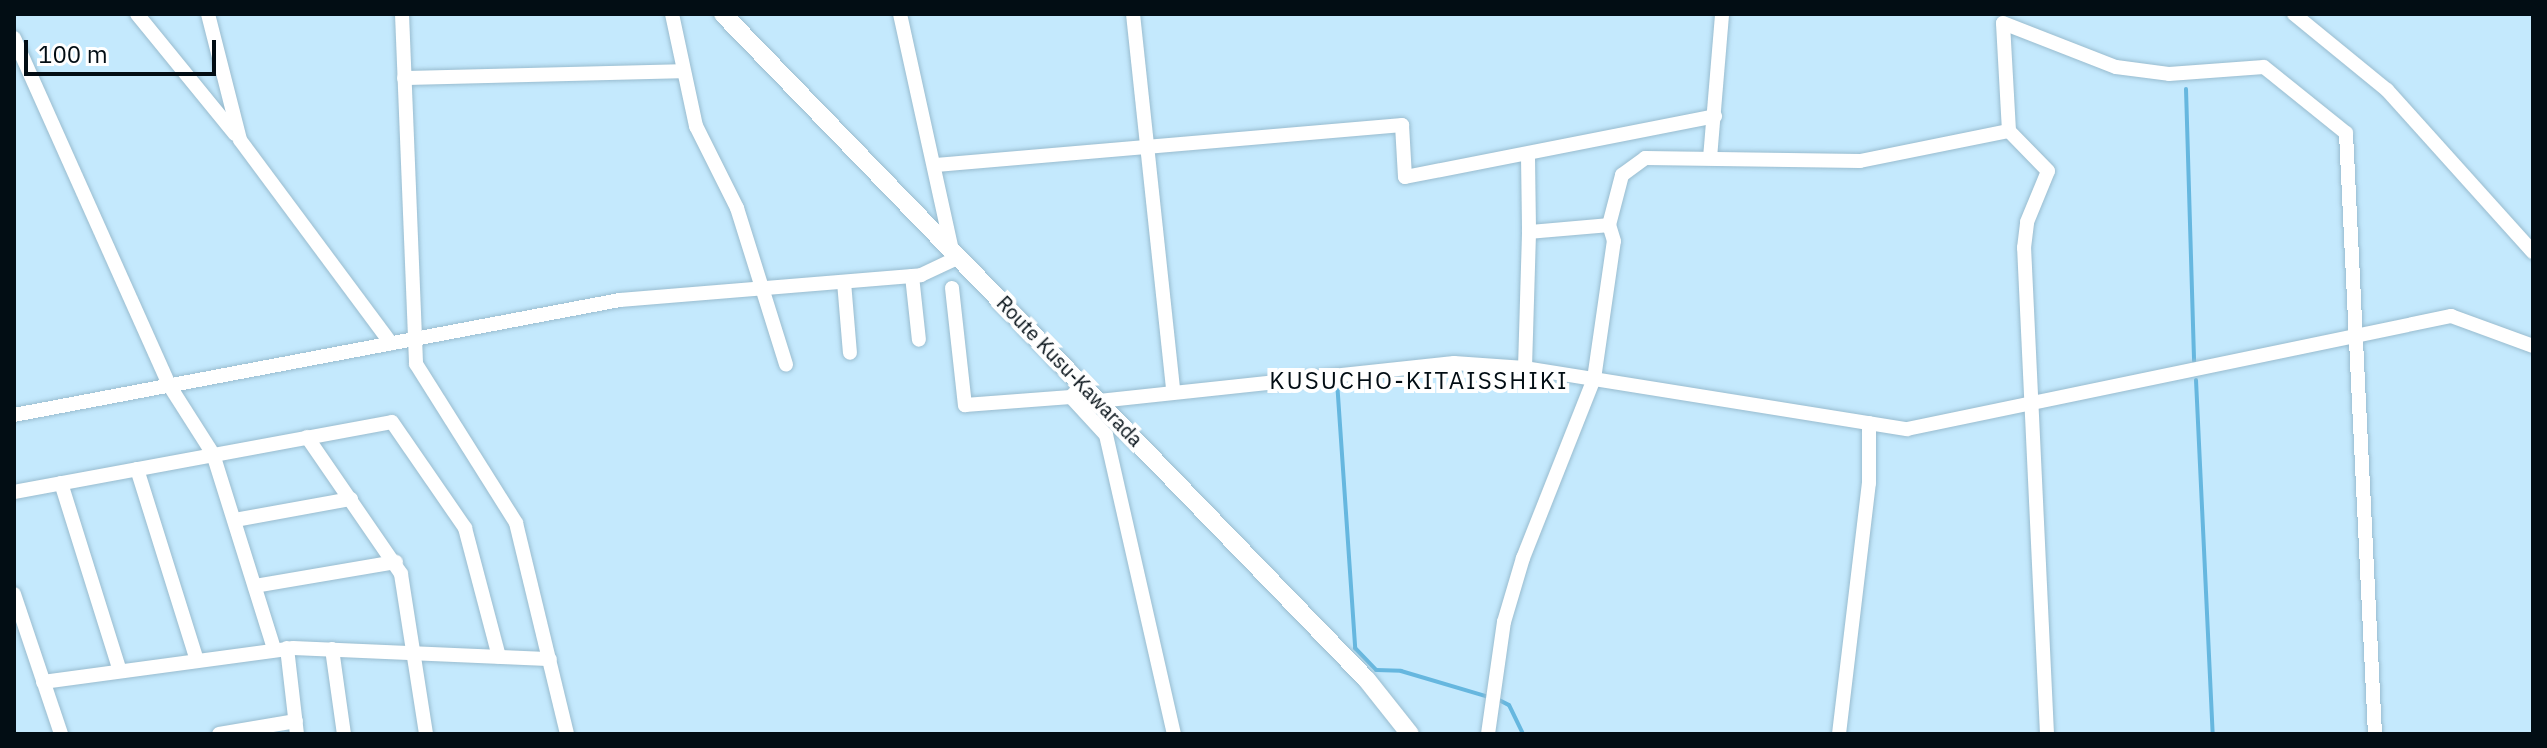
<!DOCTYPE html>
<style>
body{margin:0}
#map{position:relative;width:2547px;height:748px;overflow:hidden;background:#c4e9fd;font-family:"IBM Plex Sans",sans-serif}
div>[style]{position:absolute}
.stream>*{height:4px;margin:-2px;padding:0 2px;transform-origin:2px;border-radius:2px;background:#66b7df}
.roads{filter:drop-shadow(0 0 2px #99bccf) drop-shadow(0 0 2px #99bccf)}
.minor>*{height:14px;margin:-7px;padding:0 7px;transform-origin:7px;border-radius:7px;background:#fff}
.major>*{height:18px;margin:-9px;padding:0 9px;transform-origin:9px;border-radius:9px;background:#fff}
span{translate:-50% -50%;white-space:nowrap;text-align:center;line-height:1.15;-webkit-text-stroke:8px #fff;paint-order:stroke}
.street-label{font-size:20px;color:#020d14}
.quarter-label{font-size:24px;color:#020d14;letter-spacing:2px}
.frame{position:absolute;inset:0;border:16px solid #020d14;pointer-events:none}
.scale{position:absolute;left:24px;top:40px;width:192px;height:36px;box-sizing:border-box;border:4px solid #020d14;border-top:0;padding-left:10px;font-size:24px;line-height:28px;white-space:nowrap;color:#020d14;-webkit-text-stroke:6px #fff;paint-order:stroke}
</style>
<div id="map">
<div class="stream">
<div style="left:2186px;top:89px;width:272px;rotate:88.3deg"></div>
<div style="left:2196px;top:380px;width:354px;rotate:87.3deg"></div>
<div style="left:1337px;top:381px;width:268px;rotate:86.1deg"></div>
<div style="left:1355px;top:648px;width:30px;rotate:46deg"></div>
<div style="left:1376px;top:670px;width:25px;rotate:2deg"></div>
<div style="left:1401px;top:671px;width:92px;rotate:16.5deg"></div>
<div style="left:1497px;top:699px;width:13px;rotate:27deg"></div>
<div style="left:1509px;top:705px;width:32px;rotate:64deg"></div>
</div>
<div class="roads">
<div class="minor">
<div style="left:137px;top:14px;width:155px;rotate:50.8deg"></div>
<div style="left:208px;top:14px;width:130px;rotate:75.7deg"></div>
<div style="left:240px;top:140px;width:253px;rotate:53.4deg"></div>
<div style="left:402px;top:14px;width:350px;rotate:87.7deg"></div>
<div style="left:416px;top:364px;width:188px;rotate:57.8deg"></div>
<div style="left:516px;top:523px;width:217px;rotate:76.4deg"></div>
<div style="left:672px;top:14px;width:115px;rotate:77.9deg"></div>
<div style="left:696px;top:126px;width:92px;rotate:63.4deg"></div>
<div style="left:737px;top:208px;width:164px;rotate:72.6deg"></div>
<div style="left:900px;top:14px;width:242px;rotate:77.6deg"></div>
<div style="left:1133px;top:14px;width:379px;rotate:83.9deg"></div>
<div style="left:2294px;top:14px;width:120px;rotate:39.3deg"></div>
<div style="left:2387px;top:90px;width:218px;rotate:48deg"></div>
<div style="left:14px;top:38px;width:380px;rotate:65.9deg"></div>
<div style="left:169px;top:385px;width:82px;rotate:57.5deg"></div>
<div style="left:213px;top:454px;width:204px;rotate:72.6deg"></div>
<div style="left:404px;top:78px;width:279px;rotate:-1.4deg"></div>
<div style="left:1528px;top:157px;width:75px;rotate:89.2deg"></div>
<div style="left:1710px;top:158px;width:144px;rotate:-85.2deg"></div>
<div style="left:936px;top:165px;width:468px;rotate:-4.9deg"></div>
<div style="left:1402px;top:125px;width:52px;rotate:86.7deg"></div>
<div style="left:1405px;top:177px;width:316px;rotate:-11.1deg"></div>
<div style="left:912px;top:276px;width:64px;rotate:83.8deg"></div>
<div style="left:844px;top:282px;width:71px;rotate:85.2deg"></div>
<div style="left:952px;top:288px;width:118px;rotate:83.7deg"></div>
<div style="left:965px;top:405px;width:106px;rotate:-4.3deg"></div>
<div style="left:1525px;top:368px;width:136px;rotate:-88.3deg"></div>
<div style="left:1529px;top:232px;width:80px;rotate:-5deg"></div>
<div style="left:1083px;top:384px;width:18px;rotate:133deg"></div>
<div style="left:1071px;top:397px;width:52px;rotate:47.4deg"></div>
<div style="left:1106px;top:435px;width:307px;rotate:77.2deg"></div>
<div style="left:1099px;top:401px;width:357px;rotate:-6.1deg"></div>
<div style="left:1454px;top:363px;width:71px;rotate:4deg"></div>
<div style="left:1525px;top:368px;width:387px;rotate:9.1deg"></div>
<div style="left:1907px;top:429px;width:556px;rotate:-11.73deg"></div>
<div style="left:2451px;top:316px;width:87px;rotate:20.1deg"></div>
<div style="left:14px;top:415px;width:617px;rotate:-10.75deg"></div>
<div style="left:620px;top:300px;width:302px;rotate:-4.7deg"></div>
<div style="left:921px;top:275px;width:42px;rotate:-25.3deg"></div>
<div style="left:307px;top:437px;width:166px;rotate:55.5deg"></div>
<div style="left:401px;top:574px;width:162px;rotate:81.1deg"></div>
<div style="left:137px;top:469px;width:200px;rotate:72.6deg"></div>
<div style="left:61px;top:483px;width:197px;rotate:72.6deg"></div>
<div style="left:14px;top:492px;width:384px;rotate:-10.5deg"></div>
<div style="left:392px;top:422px;width:129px;rotate:55.4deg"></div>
<div style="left:465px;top:528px;width:133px;rotate:75.2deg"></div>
<div style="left:235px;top:520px;width:118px;rotate:-10.3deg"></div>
<div style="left:255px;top:586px;width:143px;rotate:-9.7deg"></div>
<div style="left:14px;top:594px;width:148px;rotate:71.4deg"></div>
<div style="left:287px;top:648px;width:87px;rotate:83.4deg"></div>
<div style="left:332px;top:649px;width:86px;rotate:82deg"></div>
<div style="left:43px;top:682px;width:252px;rotate:-7.7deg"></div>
<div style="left:293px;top:648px;width:257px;rotate:2.5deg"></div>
<div style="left:219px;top:734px;width:78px;rotate:-9.6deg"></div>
<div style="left:1488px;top:734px;width:113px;rotate:-81.9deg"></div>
<div style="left:1504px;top:622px;width:67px;rotate:-73.5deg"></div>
<div style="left:1523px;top:558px;width:193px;rotate:-68.4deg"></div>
<div style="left:1594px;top:379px;width:139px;rotate:-81.8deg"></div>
<div style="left:1614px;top:241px;width:17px;rotate:-107deg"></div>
<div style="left:1609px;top:225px;width:52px;rotate:-75.4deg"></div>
<div style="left:1622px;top:175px;width:29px;rotate:-36deg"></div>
<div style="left:1645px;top:158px;width:215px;rotate:0.8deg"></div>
<div style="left:1860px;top:161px;width:152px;rotate:-11.4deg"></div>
<div style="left:1839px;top:734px;width:253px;rotate:-83.2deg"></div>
<div style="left:1869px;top:483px;width:60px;rotate:-90deg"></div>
<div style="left:2047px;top:734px;width:487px;rotate:-92.7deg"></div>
<div style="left:2024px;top:248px;width:26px;rotate:-83deg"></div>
<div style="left:2027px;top:222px;width:55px;rotate:-67.6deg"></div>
<div style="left:2048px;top:171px;width:56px;rotate:-134.3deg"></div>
<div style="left:2009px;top:131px;width:108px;rotate:-93.2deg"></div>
<div style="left:2003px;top:23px;width:121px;rotate:21.3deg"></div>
<div style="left:2116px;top:67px;width:53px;rotate:7.5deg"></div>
<div style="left:2169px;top:74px;width:95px;rotate:-4.2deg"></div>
<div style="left:2264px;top:67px;width:105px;rotate:38.8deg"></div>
<div style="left:2346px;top:133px;width:602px;rotate:87.24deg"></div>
</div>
<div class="major">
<div style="left:723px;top:14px;width:926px;rotate:45.96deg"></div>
<div style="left:1367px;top:680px;width:69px;rotate:51.5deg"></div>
</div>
</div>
<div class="street-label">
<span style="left:1070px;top:371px;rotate:46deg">Route Kusu-Kawarada</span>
</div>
<div class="quarter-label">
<span style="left:1419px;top:381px">KUSUCHO-KITAISSHIKI</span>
</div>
<div class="frame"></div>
<div class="scale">100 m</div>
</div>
